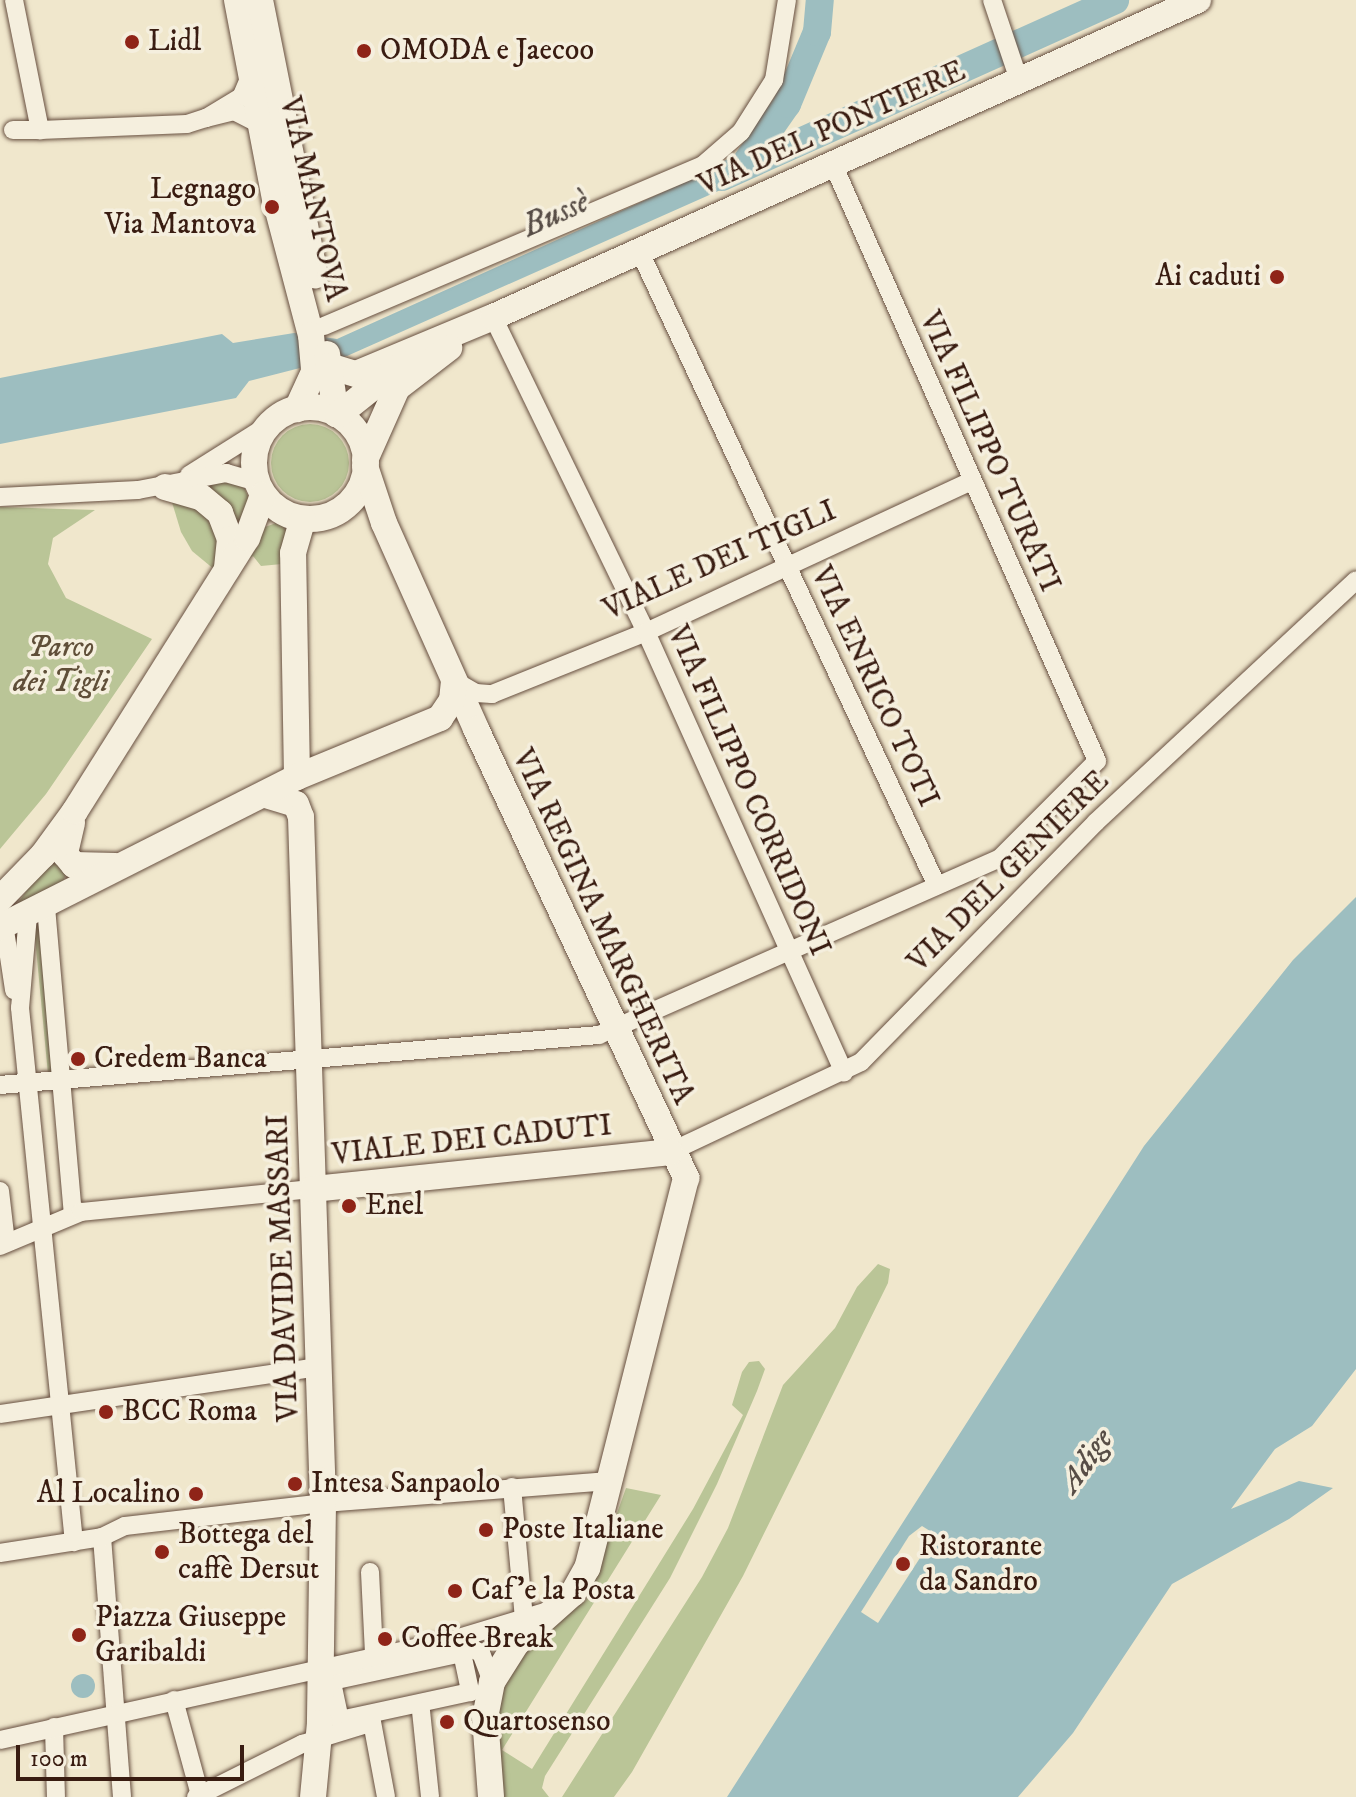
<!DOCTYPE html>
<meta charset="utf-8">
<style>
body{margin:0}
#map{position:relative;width:1356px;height:1797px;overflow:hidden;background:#f0e7cc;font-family:"IM FELL DW Pica",serif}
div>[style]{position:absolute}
.green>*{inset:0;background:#bac597}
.round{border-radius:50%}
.water>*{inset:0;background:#9dbec0}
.pier>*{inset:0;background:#f0e7cc}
.river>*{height:28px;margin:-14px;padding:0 14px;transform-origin:14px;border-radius:14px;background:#9dbec0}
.roads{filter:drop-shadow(0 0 2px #674f40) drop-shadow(0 0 2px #674f40)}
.street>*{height:18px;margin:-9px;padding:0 9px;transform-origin:9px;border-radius:9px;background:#f5efde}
.secondary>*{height:26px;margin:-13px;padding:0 13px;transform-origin:13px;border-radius:13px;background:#f5efde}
.secondary>.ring{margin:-13px;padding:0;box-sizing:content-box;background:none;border:26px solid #f5efde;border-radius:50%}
.dots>*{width:22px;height:22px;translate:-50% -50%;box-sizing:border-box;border:4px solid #f5efde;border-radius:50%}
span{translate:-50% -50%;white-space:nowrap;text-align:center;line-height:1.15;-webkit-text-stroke:7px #f5efde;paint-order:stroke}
.poi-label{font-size:30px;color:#391c11}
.left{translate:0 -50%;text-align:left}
.right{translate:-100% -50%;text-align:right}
.street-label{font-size:30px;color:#391c11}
.park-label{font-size:30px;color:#604f39;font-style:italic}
.water-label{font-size:32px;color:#574d46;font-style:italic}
.scale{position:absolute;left:16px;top:1745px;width:228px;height:36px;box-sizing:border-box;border:4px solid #391c11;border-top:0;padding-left:10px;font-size:24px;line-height:28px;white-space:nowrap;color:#391c11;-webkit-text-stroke:6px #f5efde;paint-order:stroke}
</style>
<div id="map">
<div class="green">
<div class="round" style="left:271px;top:424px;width:78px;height:78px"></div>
<div style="clip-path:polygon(219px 480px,244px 487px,249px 499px,237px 535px,201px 487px)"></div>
<div style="clip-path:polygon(180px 498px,220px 524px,215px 570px,192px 551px,181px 532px,171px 499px)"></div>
<div style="clip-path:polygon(0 507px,95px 510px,53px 538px,48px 564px,66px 598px,152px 639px,46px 794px,0 849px)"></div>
<div style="clip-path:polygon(276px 523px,286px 528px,282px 564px,261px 566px,253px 556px,244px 561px,265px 527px)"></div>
<div style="clip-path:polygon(59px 843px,66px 873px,60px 892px,12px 912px)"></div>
<div style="clip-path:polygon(40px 923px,55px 1074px,48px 1074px,34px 927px)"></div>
<div style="clip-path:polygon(878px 1264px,890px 1269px,888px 1283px,743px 1576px,632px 1772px,614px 1797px,562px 1797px,702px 1577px,728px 1528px,783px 1385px,835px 1328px,857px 1287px)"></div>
<div style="clip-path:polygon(759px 1361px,765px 1369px,757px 1391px,717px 1484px,670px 1578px,545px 1776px,542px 1788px,549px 1797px,499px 1797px,497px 1698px,532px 1642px,586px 1600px,626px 1488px,661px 1495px,502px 1750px,532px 1769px,693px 1509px,743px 1415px,732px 1405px,742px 1372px,749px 1362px)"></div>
</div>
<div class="water">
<div style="clip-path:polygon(752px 152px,761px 172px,347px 356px,249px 381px,236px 398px,0 444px,0 378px,222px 334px,233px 343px,294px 333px,337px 339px)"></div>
<div style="clip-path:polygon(1356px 897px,1356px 1369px,1312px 1426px,1275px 1449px,1231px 1509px,1299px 1481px,1333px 1488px,1289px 1519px,1172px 1584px,1073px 1733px,1018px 1797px,727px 1797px,1144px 1146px,1293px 960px)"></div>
<div class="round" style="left:71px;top:1674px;width:24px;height:24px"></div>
</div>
<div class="pier">
<div style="clip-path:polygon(922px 1526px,930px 1531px,927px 1547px,878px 1623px,861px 1612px,909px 1536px)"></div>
</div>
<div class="river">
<div style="left:743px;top:167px;width:77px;rotate:-55.1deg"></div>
<div style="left:787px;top:104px;width:78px;rotate:-67.4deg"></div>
<div style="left:817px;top:32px;width:32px;rotate:-85deg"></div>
<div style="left:722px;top:177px;width:431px;rotate:-24.2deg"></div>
</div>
<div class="roads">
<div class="street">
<div style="left:14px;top:0;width:133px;rotate:78.7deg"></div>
<div style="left:40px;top:130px;width:147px;rotate:-2.3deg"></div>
<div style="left:187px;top:124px;width:20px;rotate:-18deg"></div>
<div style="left:992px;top:0;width:84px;rotate:71.4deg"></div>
<div style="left:251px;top:74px;width:25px;rotate:113deg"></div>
<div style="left:241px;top:97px;width:41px;rotate:149deg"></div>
<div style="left:206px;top:118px;width:29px;rotate:-14deg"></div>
<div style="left:234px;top:111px;width:29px;rotate:27deg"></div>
<div style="left:13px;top:130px;width:27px"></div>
<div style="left:639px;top:250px;width:702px;rotate:64.89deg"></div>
<div style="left:493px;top:317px;width:350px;rotate:64.1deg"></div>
<div style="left:646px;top:632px;width:483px;rotate:65.8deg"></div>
<div style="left:324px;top:326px;width:412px;rotate:-23deg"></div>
<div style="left:703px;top:165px;width:50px;rotate:-41deg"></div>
<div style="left:741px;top:132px;width:62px;rotate:-57.6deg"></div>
<div style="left:774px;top:80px;width:81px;rotate:-80.8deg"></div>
<div style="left:189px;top:475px;width:96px;rotate:-32.2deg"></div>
<div style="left:0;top:497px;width:138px;rotate:-2.9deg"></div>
<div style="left:138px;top:490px;width:90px;rotate:-10.9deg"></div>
<div style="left:226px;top:473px;width:32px;rotate:16deg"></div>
<div style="left:455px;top:681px;width:24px;rotate:30deg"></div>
<div style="left:476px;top:693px;width:16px;rotate:4deg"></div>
<div style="left:492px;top:694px;width:166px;rotate:-21.9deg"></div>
<div style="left:646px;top:632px;width:358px;rotate:-24.9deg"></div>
<div style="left:46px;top:907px;width:308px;rotate:85deg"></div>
<div style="left:28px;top:915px;width:93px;rotate:94.9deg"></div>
<div style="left:20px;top:1008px;width:537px;rotate:84.23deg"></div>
<div style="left:3px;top:917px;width:74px;rotate:81.4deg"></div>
<div style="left:0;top:1085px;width:601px;rotate:-4.77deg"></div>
<div style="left:599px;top:1035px;width:438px;rotate:-23.8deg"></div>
<div style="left:1000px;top:858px;width:137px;rotate:-45deg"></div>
<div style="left:1097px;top:761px;width:653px;rotate:-113.86deg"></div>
<div style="left:670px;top:1152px;width:211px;rotate:-25.2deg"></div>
<div style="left:861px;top:1062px;width:336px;rotate:-45.6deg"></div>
<div style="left:1096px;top:822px;width:355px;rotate:-42.9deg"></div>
<div style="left:0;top:1191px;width:52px;rotate:83.4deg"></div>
<div style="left:0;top:1246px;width:88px;rotate:-22.8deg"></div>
<div style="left:81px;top:1212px;width:233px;rotate:-5.7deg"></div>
<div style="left:0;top:1414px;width:323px;rotate:-8.4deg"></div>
<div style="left:512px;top:1487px;width:133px;rotate:84.8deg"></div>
<div style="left:102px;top:1537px;width:261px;rotate:85.6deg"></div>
<div style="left:0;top:1553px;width:103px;rotate:-8.9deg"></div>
<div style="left:102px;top:1537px;width:25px;rotate:-26deg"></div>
<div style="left:125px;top:1526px;width:199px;rotate:-6.6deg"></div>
<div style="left:323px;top:1503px;width:288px;rotate:-4.4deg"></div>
<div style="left:370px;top:1572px;width:83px;rotate:87.2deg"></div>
<div style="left:452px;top:1640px;width:32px;rotate:24deg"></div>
<div style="left:481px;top:1653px;width:31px;rotate:69deg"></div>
<div style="left:462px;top:1653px;width:40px;rotate:78deg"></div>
<div style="left:470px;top:1692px;width:133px;rotate:167.8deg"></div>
<div style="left:340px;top:1720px;width:40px;rotate:-102deg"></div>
<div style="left:332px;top:1681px;width:133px;rotate:-12.2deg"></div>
<div style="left:174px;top:1700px;width:98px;rotate:74.7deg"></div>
<div style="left:421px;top:1711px;width:86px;rotate:84deg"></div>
<div style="left:372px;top:1722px;width:76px;rotate:79.4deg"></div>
<div style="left:54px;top:1727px;width:70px;rotate:88.4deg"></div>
<div style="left:0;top:1740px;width:463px;rotate:-12.5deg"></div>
<div style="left:452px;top:1640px;width:97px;rotate:-16.8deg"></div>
<div style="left:196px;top:1797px;width:119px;rotate:-26.6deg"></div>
<div style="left:302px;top:1744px;width:68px;rotate:-17.1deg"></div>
</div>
<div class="secondary">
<div style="left:237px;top:0;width:203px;rotate:79.2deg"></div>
<div style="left:275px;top:199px;width:141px;rotate:75.2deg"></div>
<div style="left:311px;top:335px;width:37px;rotate:85deg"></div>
<div style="left:314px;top:372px;width:41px;rotate:114.7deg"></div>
<div style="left:260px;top:0;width:281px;rotate:78.7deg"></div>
<div style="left:327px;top:354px;width:61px;rotate:81.5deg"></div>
<div style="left:329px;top:366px;width:28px;rotate:17deg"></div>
<div style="left:356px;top:374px;width:148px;rotate:-22.6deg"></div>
<div style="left:493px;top:317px;width:773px;rotate:-24.21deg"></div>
<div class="ring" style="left:254px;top:407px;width:86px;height:86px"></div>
<div style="left:338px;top:415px;width:82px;rotate:-38.6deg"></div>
<div style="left:365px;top:460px;width:79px;rotate:-66deg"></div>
<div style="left:397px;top:388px;width:66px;rotate:-37.6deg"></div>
<div style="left:365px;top:466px;width:60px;rotate:71.6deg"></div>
<div style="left:384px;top:523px;width:226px;rotate:65.9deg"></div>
<div style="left:476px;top:729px;width:496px;rotate:64.9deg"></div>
<div style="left:686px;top:1178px;width:402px;rotate:104.2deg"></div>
<div style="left:587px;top:1568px;width:29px;rotate:119deg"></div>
<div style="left:573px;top:1593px;width:76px;rotate:138.2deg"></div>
<div style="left:516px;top:1644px;width:45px;rotate:122.3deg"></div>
<div style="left:492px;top:1682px;width:36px;rotate:101deg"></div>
<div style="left:485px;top:1717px;width:80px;rotate:85.7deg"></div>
<div style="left:165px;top:487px;width:37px;rotate:16deg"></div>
<div style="left:201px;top:497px;width:25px;rotate:40deg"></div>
<div style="left:220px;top:513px;width:28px;rotate:69deg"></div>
<div style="left:230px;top:539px;width:30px;rotate:96deg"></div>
<div style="left:297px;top:777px;width:224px;rotate:-91deg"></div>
<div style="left:293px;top:553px;width:35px;rotate:-74deg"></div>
<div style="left:266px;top:795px;width:31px;rotate:17deg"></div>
<div style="left:296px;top:804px;width:14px;rotate:69deg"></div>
<div style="left:301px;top:817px;width:686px;rotate:88.16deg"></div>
<div style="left:323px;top:1503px;width:220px;rotate:90.8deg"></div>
<div style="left:320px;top:1723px;width:74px;rotate:95.4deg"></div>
<div style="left:72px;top:823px;width:32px;rotate:103deg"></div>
<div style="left:65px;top:854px;width:14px;rotate:51deg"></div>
<div style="left:74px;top:865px;width:41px;rotate:1.4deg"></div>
<div style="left:0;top:899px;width:62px;rotate:-45.7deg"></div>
<div style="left:43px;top:855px;width:54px;rotate:-54deg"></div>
<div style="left:75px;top:811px;width:323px;rotate:-57.8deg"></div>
<div style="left:247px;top:538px;width:46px;rotate:-69.6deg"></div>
<div style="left:0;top:927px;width:333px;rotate:-26.8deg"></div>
<div style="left:297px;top:777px;width:155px;rotate:-22.4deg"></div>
<div style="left:440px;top:718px;width:22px;rotate:-56deg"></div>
<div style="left:452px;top:700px;width:19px;rotate:-84deg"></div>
<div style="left:313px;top:1189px;width:359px;rotate:-5.9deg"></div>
</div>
</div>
<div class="dots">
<div style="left:132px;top:42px;background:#8f2418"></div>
<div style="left:364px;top:51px;background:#8f2418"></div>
<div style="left:272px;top:207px;background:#8f2418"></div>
<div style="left:1277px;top:277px;background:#8f2418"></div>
<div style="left:78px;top:1059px;background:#8f2418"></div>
<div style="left:349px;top:1206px;background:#8f2418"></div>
<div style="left:106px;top:1412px;background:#8f2418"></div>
<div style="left:295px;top:1484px;background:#8f2418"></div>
<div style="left:196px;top:1494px;background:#8f2418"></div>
<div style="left:486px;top:1530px;background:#8f2418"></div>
<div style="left:162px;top:1552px;background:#8f2418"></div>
<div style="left:903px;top:1564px;background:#8f2418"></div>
<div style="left:455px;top:1591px;background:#8f2418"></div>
<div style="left:79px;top:1635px;background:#8f2418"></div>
<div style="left:385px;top:1639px;background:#8f2418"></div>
<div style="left:447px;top:1722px;background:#8f2418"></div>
</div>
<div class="poi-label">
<span class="left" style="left:148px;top:42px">Lidl</span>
<span class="left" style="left:380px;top:51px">OMODA e Jaecoo</span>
<span class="right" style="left:256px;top:207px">Legnago<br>Via Mantova</span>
<span class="right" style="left:1261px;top:277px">Ai caduti</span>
<span class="left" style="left:94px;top:1059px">Credem Banca</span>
<span class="left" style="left:365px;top:1206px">Enel</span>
<span class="left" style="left:122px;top:1412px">BCC Roma</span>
<span class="left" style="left:311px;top:1484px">Intesa Sanpaolo</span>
<span class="right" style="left:180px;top:1494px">Al Localino</span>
<span class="left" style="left:502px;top:1530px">Poste Italiane</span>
<span class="left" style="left:178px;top:1552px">Bottega del<br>caffè Dersut</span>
<span class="left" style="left:919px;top:1564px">Ristorante<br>da Sandro</span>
<span class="left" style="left:471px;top:1591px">Caf'e la Posta</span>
<span class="left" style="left:95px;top:1635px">Piazza Giuseppe<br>Garibaldi</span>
<span class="left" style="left:401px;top:1639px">Coffee Break</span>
<span class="left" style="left:463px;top:1722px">Quartosenso</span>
</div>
<div class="street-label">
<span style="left:832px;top:129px;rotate:-24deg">VIA DEL PONTIERE</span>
<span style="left:312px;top:199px;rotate:77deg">VIA MANTOVA</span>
<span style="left:989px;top:452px;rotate:66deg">VIA FILIPPO TURATI</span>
<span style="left:720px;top:561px;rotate:-24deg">VIALE DEI TIGLI</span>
<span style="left:874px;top:687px;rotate:65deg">VIA ENRICO TOTI</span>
<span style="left:748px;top:791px;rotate:66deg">VIA FILIPPO CORRIDONI</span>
<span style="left:1009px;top:872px;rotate:-45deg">VIA DEL GENIERE</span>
<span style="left:602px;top:927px;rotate:65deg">VIA REGINA MARGHERITA</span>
<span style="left:472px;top:1141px;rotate:-6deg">VIALE DEI CADUTI</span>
<span style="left:284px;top:1268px;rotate:-92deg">VIA DAVIDE MASSARI</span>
</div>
<div class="park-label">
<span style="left:61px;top:665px">Parco<br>dei Tigli</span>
</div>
<div class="water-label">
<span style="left:556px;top:215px;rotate:-24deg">Bussè</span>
<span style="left:1087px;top:1461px;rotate:-55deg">Adige</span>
</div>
<div class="scale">100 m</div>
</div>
